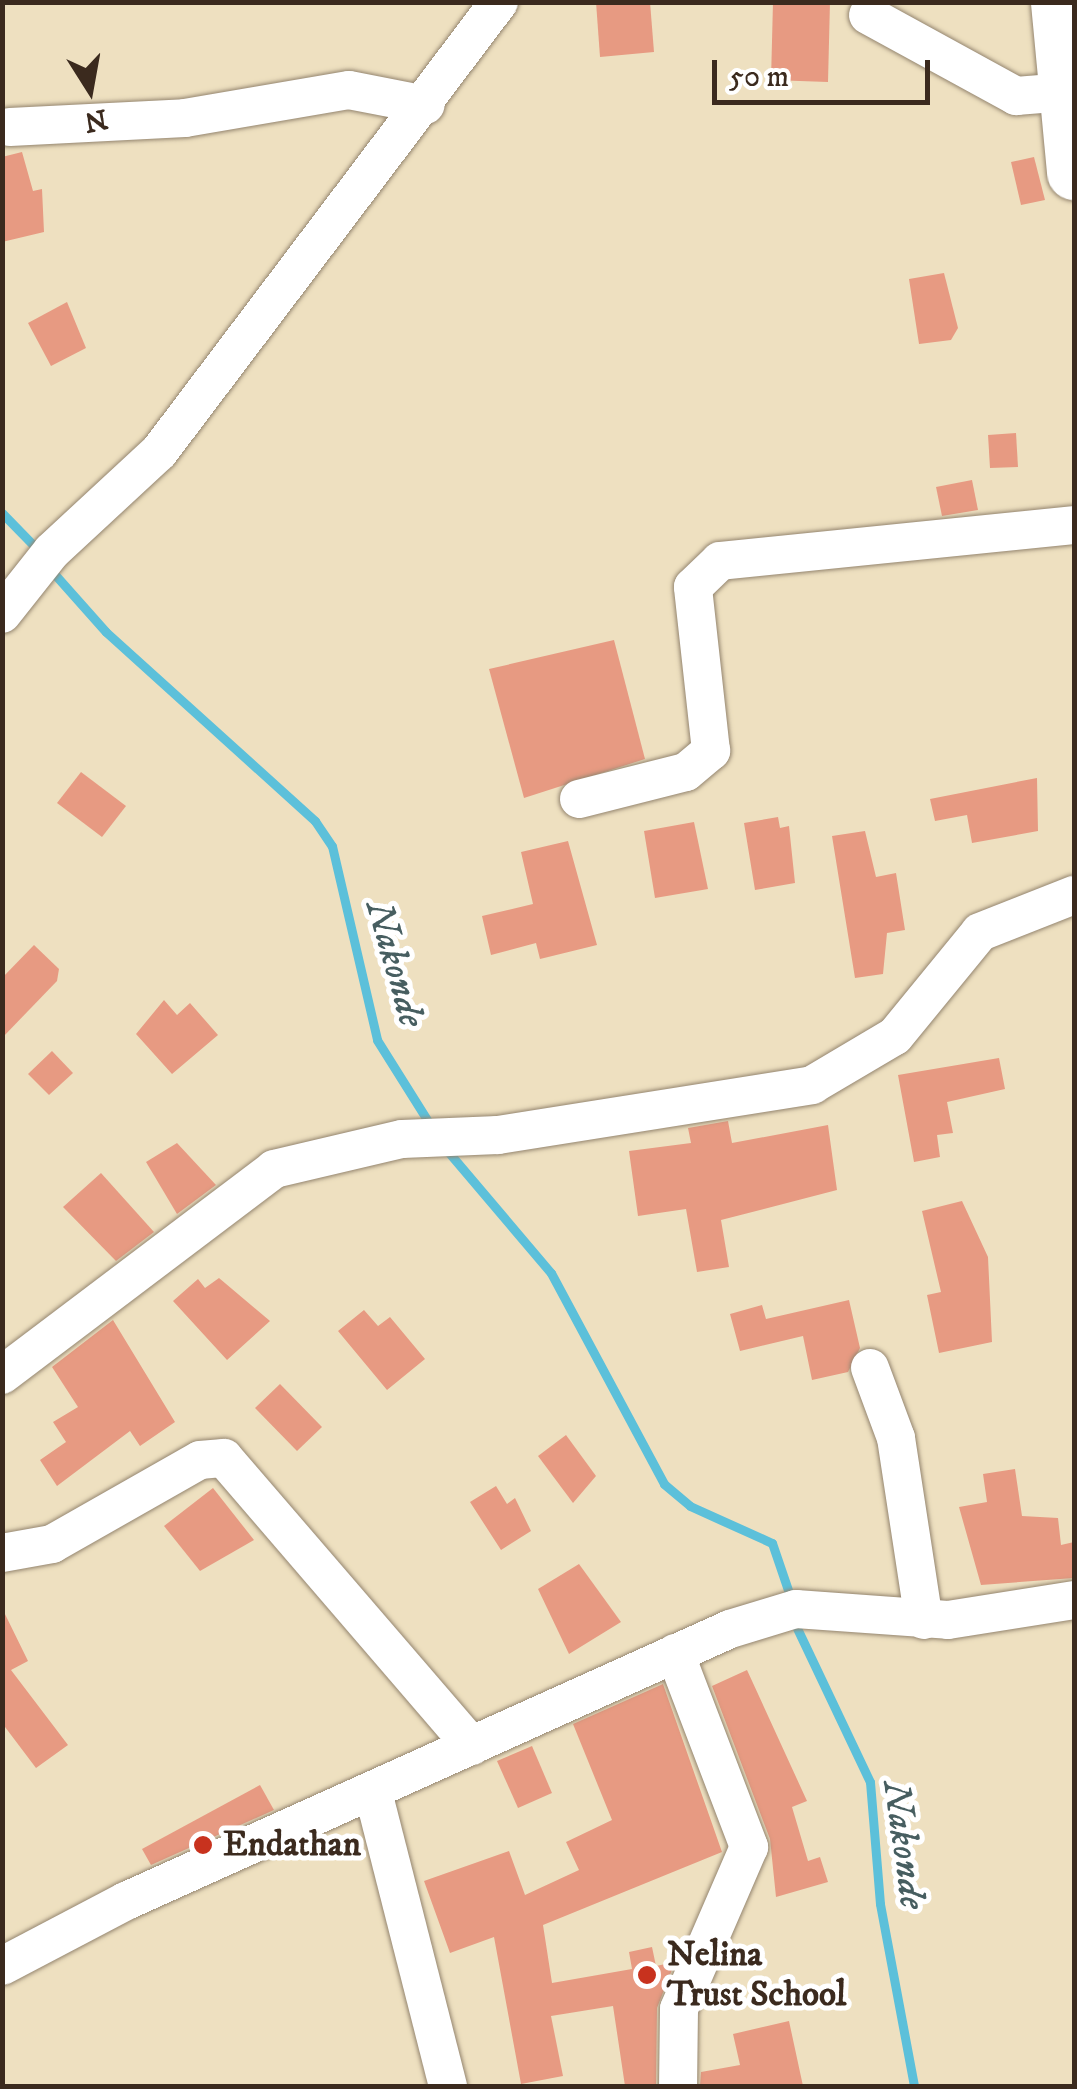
<!DOCTYPE html>
<style>
body{margin:0}
#map{position:relative;width:1077px;height:2089px;overflow:hidden;background:#eee0c0;font-family:"IM FELL DW Pica",serif}
div>[style]{position:absolute}
.stream>*{height:9px;margin:-4.5px;padding:0 4.5px;transform-origin:4.5px;border-radius:4.5px;background:#5cc0da}
.building>*{inset:0;background:#e79a82}
.roads{filter:drop-shadow(0 0 2px #94856f) drop-shadow(0 0 2px #94856f)}
.minor>*{height:38px;margin:-19px;padding:0 19px;transform-origin:19px;border-radius:19px;background:#fff}
.highway>*{height:55px;margin:-27.5px;padding:0 27.5px;transform-origin:27.5px;border-radius:27.5px;background:#fff}
.dots>*{width:28px;height:28px;translate:-50% -50%;box-sizing:border-box;border:5px solid #fff;border-radius:50%}
span{translate:-50% -50%;white-space:nowrap;text-align:center;line-height:1.15;-webkit-text-stroke:10px #fff;paint-order:stroke}
.poi-label{font-size:35px;color:#3b2a1e;font-weight:700}
.left{translate:0 -50%;text-align:left}
.water-label{font-size:38px;color:#475e60;font-style:italic}
.frame{position:absolute;inset:0;border:5px solid #3b2a1e;pointer-events:none}
.north{position:absolute;left:40px;top:40px;width:100px;height:100px;-webkit-text-stroke:8px #fff;paint-order:stroke;rotate:169deg;font-size:28px;font-weight:700;line-height:40px;text-align:center;color:#3b2a1e}
.north::after{content:'';display:block;margin:auto;width:35px;height:45px;background:#3b2a1e;clip-path:polygon(50% 0,100% 100%,50% 72%,0 100%)}
.scale{position:absolute;left:712px;top:60px;width:218px;height:45px;box-sizing:border-box;border:5px solid #3b2a1e;border-top:0;padding-left:12px;font-size:30px;line-height:35px;white-space:nowrap;color:#3b2a1e;-webkit-text-stroke:8px #fff;paint-order:stroke}
</style>
<div id="map">
<div class="stream">
<div style="left:2px;top:513px;width:54px;rotate:45.7deg"></div>
<div style="left:50px;top:569px;width:84px;rotate:48.4deg"></div>
<div style="left:106px;top:632px;width:282px;rotate:42.1deg"></div>
<div style="left:315px;top:821px;width:30px;rotate:56deg"></div>
<div style="left:332px;top:846px;width:199px;rotate:76.9deg"></div>
<div style="left:377px;top:1040px;width:102px;rotate:57.9deg"></div>
<div style="left:445px;top:1148px;width:164px;rotate:49.7deg"></div>
<div style="left:551px;top:1273px;width:239px;rotate:61.8deg"></div>
<div style="left:664px;top:1484px;width:34px;rotate:40deg"></div>
<div style="left:690px;top:1506px;width:90px;rotate:24.3deg"></div>
<div style="left:772px;top:1543px;width:56px;rotate:71.2deg"></div>
<div style="left:795px;top:1624px;width:175px;rotate:64.6deg"></div>
<div style="left:870px;top:1782px;width:122px;rotate:85.3deg"></div>
<div style="left:880px;top:1904px;width:185px;rotate:79.4deg"></div>
</div>
<div class="building">
<div style="clip-path:polygon(596px 2px,650px 2px,654px 52px,600px 57px)"></div>
<div style="clip-path:polygon(773px 2px,830px 2px,828px 82px,771px 80px)"></div>
<div style="clip-path:polygon(22px 152px,33px 191px,42px 189px,44px 232px,2px 242px,2px 157px)"></div>
<div style="clip-path:polygon(1034px 157px,1045px 200px,1021px 205px,1011px 162px)"></div>
<div style="clip-path:polygon(944px 273px,958px 328px,951px 340px,919px 344px,909px 279px)"></div>
<div style="clip-path:polygon(67px 302px,86px 348px,51px 366px,28px 323px)"></div>
<div style="clip-path:polygon(1016px 433px,1018px 467px,990px 468px,988px 435px)"></div>
<div style="clip-path:polygon(972px 480px,978px 510px,942px 516px,936px 487px)"></div>
<div style="clip-path:polygon(614px 640px,645px 759px,524px 798px,489px 669px)"></div>
<div style="clip-path:polygon(81px 772px,126px 806px,102px 837px,57px 803px)"></div>
<div style="clip-path:polygon(1037px 778px,1038px 831px,972px 843px,967px 815px,935px 821px,930px 799px)"></div>
<div style="clip-path:polygon(778px 817px,780px 828px,789px 826px,795px 883px,755px 890px,744px 823px)"></div>
<div style="clip-path:polygon(694px 822px,708px 889px,655px 898px,644px 831px)"></div>
<div style="clip-path:polygon(865px 831px,876px 877px,896px 873px,905px 930px,887px 933px,883px 974px,855px 978px,832px 836px)"></div>
<div style="clip-path:polygon(568px 841px,597px 945px,540px 959px,536px 943px,491px 955px,482px 916px,533px 904px,521px 852px)"></div>
<div style="clip-path:polygon(34px 945px,59px 969px,57px 981px,2px 1038px,2px 978px)"></div>
<div style="clip-path:polygon(164px 1000px,177px 1015px,190px 1003px,218px 1035px,172px 1074px,136px 1034px)"></div>
<div style="clip-path:polygon(52px 1051px,73px 1073px,49px 1095px,28px 1074px)"></div>
<div style="clip-path:polygon(999px 1058px,1005px 1089px,947px 1102px,953px 1133px,937px 1135px,940px 1157px,914px 1162px,898px 1075px)"></div>
<div style="clip-path:polygon(728px 1121px,732px 1143px,828px 1125px,837px 1190px,721px 1220px,729px 1267px,697px 1272px,686px 1209px,638px 1216px,629px 1151px,691px 1143px,688px 1128px)"></div>
<div style="clip-path:polygon(177px 1143px,216px 1185px,177px 1214px,146px 1162px)"></div>
<div style="clip-path:polygon(101px 1173px,154px 1232px,116px 1261px,63px 1207px)"></div>
<div style="clip-path:polygon(962px 1201px,988px 1257px,992px 1342px,939px 1353px,927px 1295px,941px 1292px,922px 1211px)"></div>
<div style="clip-path:polygon(219px 1278px,270px 1321px,227px 1360px,173px 1301px,198px 1279px,205px 1288px)"></div>
<div style="clip-path:polygon(849px 1300px,860px 1348px,848px 1372px,812px 1380px,803px 1336px,740px 1351px,730px 1314px,762px 1305px,766px 1319px)"></div>
<div style="clip-path:polygon(364px 1310px,378px 1326px,390px 1317px,425px 1359px,387px 1390px,338px 1331px)"></div>
<div style="clip-path:polygon(113px 1320px,175px 1422px,140px 1446px,130px 1431px,57px 1486px,40px 1460px,66px 1442px,53px 1422px,78px 1407px,52px 1367px)"></div>
<div style="clip-path:polygon(280px 1384px,322px 1427px,297px 1451px,255px 1408px)"></div>
<div style="clip-path:polygon(566px 1435px,596px 1476px,573px 1503px,538px 1456px)"></div>
<div style="clip-path:polygon(1015px 1469px,1022px 1516px,1058px 1518px,1061px 1545px,1074px 1542px,1074px 1578px,981px 1585px,959px 1507px,987px 1502px,983px 1474px)"></div>
<div style="clip-path:polygon(496px 1486px,507px 1504px,515px 1498px,531px 1531px,501px 1550px,470px 1502px)"></div>
<div style="clip-path:polygon(213px 1488px,254px 1540px,200px 1571px,164px 1526px)"></div>
<div style="clip-path:polygon(579px 1564px,621px 1622px,569px 1654px,538px 1589px)"></div>
<div style="clip-path:polygon(2px 1608px,28px 1661px,11px 1670px,68px 1745px,36px 1768px,2px 1723px)"></div>
<div style="clip-path:polygon(747px 1670px,807px 1801px,792px 1807px,808px 1861px,820px 1857px,828px 1882px,776px 1897px,770px 1839px,712px 1686px)"></div>
<div style="clip-path:polygon(663px 1684px,722px 1852px,543px 1925px,552px 1983px,632px 1969px,629px 1952px,652px 1947px,656px 1966px,675px 1962px,657px 2008px,656px 2086px,625px 2086px,613px 2006px,551px 2016px,563px 2076px,521px 2084px,494px 1937px,450px 1953px,424px 1881px,509px 1851px,525px 1895px,579px 1870px,566px 1842px,612px 1820px,573px 1724px)"></div>
<div style="clip-path:polygon(532px 1746px,552px 1793px,518px 1808px,497px 1761px)"></div>
<div style="clip-path:polygon(260px 1785px,274px 1810px,151px 1865px,142px 1849px)"></div>
<div style="clip-path:polygon(789px 2021px,803px 2086px,700px 2086px,701px 2072px,740px 2065px,733px 2034px)"></div>
</div>
<div class="roads">
<div class="minor">
<div style="left:868px;top:15px;width:169px;rotate:28.7deg"></div>
<div style="left:1016px;top:96px;width:50px;rotate:-4.6deg"></div>
<div style="left:10px;top:127px;width:175px;rotate:-2.9deg"></div>
<div style="left:185px;top:118px;width:166px;rotate:-9.7deg"></div>
<div style="left:349px;top:90px;width:78px;rotate:11deg"></div>
<div style="left:2px;top:614px;width:80px;rotate:-51.6deg"></div>
<div style="left:52px;top:551px;width:146px;rotate:-42.8deg"></div>
<div style="left:159px;top:452px;width:564px;rotate:-52.93deg"></div>
<div style="left:579px;top:799px;width:110px;rotate:-14.2deg"></div>
<div style="left:686px;top:772px;width:33px;rotate:-40deg"></div>
<div style="left:711px;top:751px;width:165px;rotate:-96.3deg"></div>
<div style="left:693px;top:587px;width:37px;rotate:-44deg"></div>
<div style="left:720px;top:561px;width:356px;rotate:-5.8deg"></div>
<div style="left:870px;top:1368px;width:75px;rotate:69.6deg"></div>
<div style="left:896px;top:1438px;width:184px;rotate:81.3deg"></div>
<div style="left:2px;top:1375px;width:341px;rotate:-37.1deg"></div>
<div style="left:274px;top:1169px;width:131px;rotate:-13.2deg"></div>
<div style="left:402px;top:1139px;width:96px;rotate:-2.4deg"></div>
<div style="left:498px;top:1135px;width:318px;rotate:-9deg"></div>
<div style="left:812px;top:1085px;width:96px;rotate:-30.6deg"></div>
<div style="left:895px;top:1036px;width:134px;rotate:-50.7deg"></div>
<div style="left:980px;top:932px;width:101px;rotate:-21.5deg"></div>
<div style="left:2px;top:1553px;width:51px;rotate:-10.2deg"></div>
<div style="left:52px;top:1544px;width:170px;rotate:-29.6deg"></div>
<div style="left:200px;top:1460px;width:24px;rotate:-5deg"></div>
<div style="left:224px;top:1458px;width:380px;rotate:49.3deg"></div>
<div style="left:675px;top:1653px;width:208px;rotate:69.1deg"></div>
<div style="left:749px;top:1847px;width:176px;rotate:113.4deg"></div>
<div style="left:679px;top:2009px;width:77px;rotate:90.7deg"></div>
<div style="left:373px;top:1792px;width:303px;rotate:75.7deg"></div>
<div style="left:2px;top:1966px;width:140px;rotate:-27.7deg"></div>
<div style="left:126px;top:1901px;width:662px;rotate:-24.24deg"></div>
<div style="left:730px;top:1629px;width:69px;rotate:-16.9deg"></div>
<div style="left:796px;top:1609px;width:152px;rotate:4.1deg"></div>
<div style="left:948px;top:1620px;width:128px;rotate:-9deg"></div>
</div>
<div class="highway">
<div style="left:1058px;top:2px;width:171px;rotate:84.6deg"></div>
</div>
</div>
<div class="dots">
<div style="left:203px;top:1845px;background:#c8321e"></div>
<div style="left:647px;top:1975px;background:#c8321e"></div>
</div>
<div class="poi-label">
<span class="left" style="left:223px;top:1845px">Endathan</span>
<span class="left" style="left:667px;top:1975px">Nelina<br>Trust School</span>
</div>
<div class="water-label">
<span style="left:394px;top:964px;rotate:74deg">Nakonde</span>
<span style="left:903px;top:1845px;rotate:82deg">Nakonde</span>
</div>
<div class="frame"></div>
<div class="north">N</div>
<div class="scale">50 m</div>
</div>
